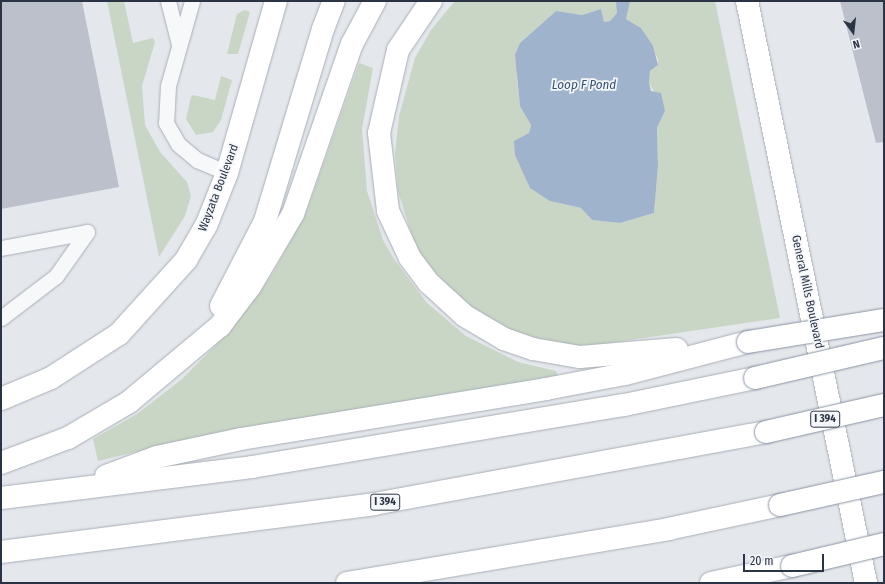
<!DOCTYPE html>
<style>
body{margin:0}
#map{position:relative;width:885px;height:584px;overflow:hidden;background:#e4e7ec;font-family:"Fira Sans Condensed",sans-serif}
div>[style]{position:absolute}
.green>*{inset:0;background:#c9d6c5}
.water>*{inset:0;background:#9fb4cc}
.building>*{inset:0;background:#bbc0ca}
.roads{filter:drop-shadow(0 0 1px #a9aeb7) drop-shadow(0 0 1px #a9aeb7)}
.lane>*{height:15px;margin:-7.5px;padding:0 7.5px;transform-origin:7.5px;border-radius:7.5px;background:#f7f8fa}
.secondary>*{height:22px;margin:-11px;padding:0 11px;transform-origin:11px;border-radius:11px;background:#fff}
.highway>*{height:22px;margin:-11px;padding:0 11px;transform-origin:11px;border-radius:11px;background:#fff}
.bridges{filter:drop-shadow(0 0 1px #8b94a3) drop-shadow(0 0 1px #8b94a3)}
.highway-bridge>*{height:22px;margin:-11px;padding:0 11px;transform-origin:11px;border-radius:11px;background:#fff}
span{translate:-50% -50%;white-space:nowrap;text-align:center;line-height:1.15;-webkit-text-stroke:3.5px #f4f6f9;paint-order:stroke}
.shield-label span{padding:1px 3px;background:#f4f6f9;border:1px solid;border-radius:3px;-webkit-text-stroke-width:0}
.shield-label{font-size:11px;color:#2b3445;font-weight:700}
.street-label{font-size:12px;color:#2b3445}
.water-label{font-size:13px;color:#34527a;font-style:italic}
.frame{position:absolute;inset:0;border:2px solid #2b3445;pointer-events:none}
.north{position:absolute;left:833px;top:12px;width:40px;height:40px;-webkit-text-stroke:3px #f4f6f9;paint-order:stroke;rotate:165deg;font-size:11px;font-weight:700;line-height:16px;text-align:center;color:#2b3445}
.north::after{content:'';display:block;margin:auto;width:14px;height:18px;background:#2b3445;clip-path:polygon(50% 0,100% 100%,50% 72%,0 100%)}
.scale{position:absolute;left:743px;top:554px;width:81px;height:18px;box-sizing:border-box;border:2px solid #2b3445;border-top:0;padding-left:5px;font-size:12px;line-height:14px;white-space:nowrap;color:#2b3445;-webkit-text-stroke:3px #f4f6f9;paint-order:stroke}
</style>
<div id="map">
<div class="green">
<div style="clip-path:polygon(107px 1px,124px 1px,133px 43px,153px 38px,155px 42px,142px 86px,145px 125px,160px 152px,187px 182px,191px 196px,185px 216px,159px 257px)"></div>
<div style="clip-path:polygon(455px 1px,617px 1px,617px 13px,611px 21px,604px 22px,601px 9px,582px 15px,556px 11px,520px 43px,517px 79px,520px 105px,531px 125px,529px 133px,550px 201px,581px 208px,592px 220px,620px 223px,654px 213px,658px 166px,657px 128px,665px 111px,649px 83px,650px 71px,658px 65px,658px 59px,641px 28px,626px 19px,627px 5px,630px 1px,715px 1px,780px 318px,583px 347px,531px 339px,486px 320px,448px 291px,423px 258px,412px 236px,398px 191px,395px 154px,399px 116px,415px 58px,431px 30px)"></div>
<div style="clip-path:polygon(245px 10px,250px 12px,238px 54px,227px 54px,237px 14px)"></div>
<div style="clip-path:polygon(359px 63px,373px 68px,362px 129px,367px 191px,383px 240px,394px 259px,427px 303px,466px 336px,518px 362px,556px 371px,558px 376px,152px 448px,98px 461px,93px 439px,137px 414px,182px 379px,229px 332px,271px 276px,306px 213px)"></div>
<div style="clip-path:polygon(221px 76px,232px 80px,221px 120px,213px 132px,196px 135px,186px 119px,191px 97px,193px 95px,215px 100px)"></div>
</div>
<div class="water">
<div style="clip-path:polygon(630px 1px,626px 19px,641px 28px,653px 46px,658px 65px,650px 71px,649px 83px,651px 91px,661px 93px,665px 111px,657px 128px,658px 166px,654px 213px,620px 223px,592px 220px,581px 208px,550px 201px,530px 188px,515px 155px,514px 141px,529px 133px,531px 125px,520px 106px,515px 55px,520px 43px,556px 11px,582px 15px,601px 9px,604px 22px,610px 21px,617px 13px,616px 2px)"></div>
</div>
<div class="building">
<div style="clip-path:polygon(1px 1px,82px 1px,119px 187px,1px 209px)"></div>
<div style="clip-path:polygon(840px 1px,884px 1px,884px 142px,876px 143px)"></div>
</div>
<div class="roads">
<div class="lane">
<div style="left:168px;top:1px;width:44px;rotate:75.7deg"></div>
<div style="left:192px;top:1px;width:88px;rotate:105.8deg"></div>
<div style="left:168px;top:86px;width:37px;rotate:93deg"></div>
<div style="left:166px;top:123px;width:24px;rotate:60deg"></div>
<div style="left:178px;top:144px;width:25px;rotate:40deg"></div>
<div style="left:197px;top:160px;width:33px;rotate:23deg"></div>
<div style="left:1px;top:248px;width:87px;rotate:-10.5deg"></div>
<div style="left:1px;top:318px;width:69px;rotate:-37.4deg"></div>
<div style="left:56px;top:276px;width:54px;rotate:-54.8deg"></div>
</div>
<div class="secondary">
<div style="left:747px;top:1px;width:594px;rotate:78.44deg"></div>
<div style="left:1px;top:399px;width:54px;rotate:-22.8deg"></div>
<div style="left:51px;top:378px;width:81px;rotate:-32.9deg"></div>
<div style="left:119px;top:334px;width:100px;rotate:-47.8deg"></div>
<div style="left:186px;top:260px;width:39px;rotate:-60deg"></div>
<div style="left:206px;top:226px;width:57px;rotate:-68.4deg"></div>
<div style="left:227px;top:173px;width:179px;rotate:-74.1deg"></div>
</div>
<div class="highway">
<div style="left:431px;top:1px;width:59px;rotate:124deg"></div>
<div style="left:398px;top:50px;width:85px;rotate:102.9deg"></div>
<div style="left:379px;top:133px;width:79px;rotate:83.4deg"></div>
<div style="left:388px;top:211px;width:52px;rotate:64.9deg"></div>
<div style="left:410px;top:258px;width:31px;rotate:53deg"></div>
<div style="left:429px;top:283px;width:49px;rotate:42.5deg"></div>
<div style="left:465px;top:316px;width:45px;rotate:30.5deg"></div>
<div style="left:504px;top:339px;width:31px;rotate:19deg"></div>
<div style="left:533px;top:349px;width:48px;rotate:9.7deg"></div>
<div style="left:580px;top:357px;width:97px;rotate:-4.7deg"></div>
<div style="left:221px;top:306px;width:96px;rotate:-62.6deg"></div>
<div style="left:265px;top:221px;width:201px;rotate:-73.2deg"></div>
<div style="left:323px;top:29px;width:30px;rotate:-69deg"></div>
<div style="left:1px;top:463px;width:72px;rotate:-20.5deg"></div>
<div style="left:68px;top:438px;width:71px;rotate:-30.5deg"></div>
<div style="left:129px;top:402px;width:119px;rotate:-39.9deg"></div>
<div style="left:220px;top:326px;width:51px;rotate:-52.9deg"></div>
<div style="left:251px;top:285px;width:82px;rotate:-59.4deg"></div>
<div style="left:293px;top:214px;width:180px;rotate:-70.9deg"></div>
<div style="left:352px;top:44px;width:49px;rotate:-61.9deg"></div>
<div style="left:106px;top:476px;width:54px;rotate:-20.4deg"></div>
<div style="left:157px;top:457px;width:86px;rotate:-12.1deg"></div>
<div style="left:241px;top:439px;width:309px;rotate:-9.3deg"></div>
<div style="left:546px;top:389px;width:80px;rotate:-10.8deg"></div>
<div style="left:625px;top:374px;width:127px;rotate:-14.6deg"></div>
<div style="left:1px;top:498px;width:253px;rotate:-7deg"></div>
<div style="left:252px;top:467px;width:377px;rotate:-9.5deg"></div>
<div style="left:624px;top:405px;width:134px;rotate:-11.6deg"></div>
<div style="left:1px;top:552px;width:376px;rotate:-7.3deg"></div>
<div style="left:374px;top:504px;width:399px;rotate:-10.4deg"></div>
<div style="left:347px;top:583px;width:326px;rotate:-9.5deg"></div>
<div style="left:668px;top:529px;width:115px;rotate:-12.1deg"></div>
<div style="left:711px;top:583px;width:83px;rotate:-11.9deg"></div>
</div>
</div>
<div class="bridges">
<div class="highway-bridge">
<div style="left:748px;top:342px;width:138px;rotate:-9.2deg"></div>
<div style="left:755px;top:378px;width:132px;rotate:-13.1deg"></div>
<div style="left:766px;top:432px;width:121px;rotate:-12.9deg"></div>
<div style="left:780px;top:505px;width:107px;rotate:-12.5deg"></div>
<div style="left:792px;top:566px;width:95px;rotate:-13.4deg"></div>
</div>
</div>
<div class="shield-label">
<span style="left:825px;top:419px">I 394</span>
<span style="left:385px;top:502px">I 394</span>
</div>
<div class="street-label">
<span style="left:219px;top:188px;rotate:-69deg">Wayzata Boulevard</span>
<span style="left:807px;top:292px;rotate:78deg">General Mills Boulevard</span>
</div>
<div class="water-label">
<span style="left:584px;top:85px">Loop F Pond</span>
</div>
<div class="frame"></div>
<div class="north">N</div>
<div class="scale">20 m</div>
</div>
